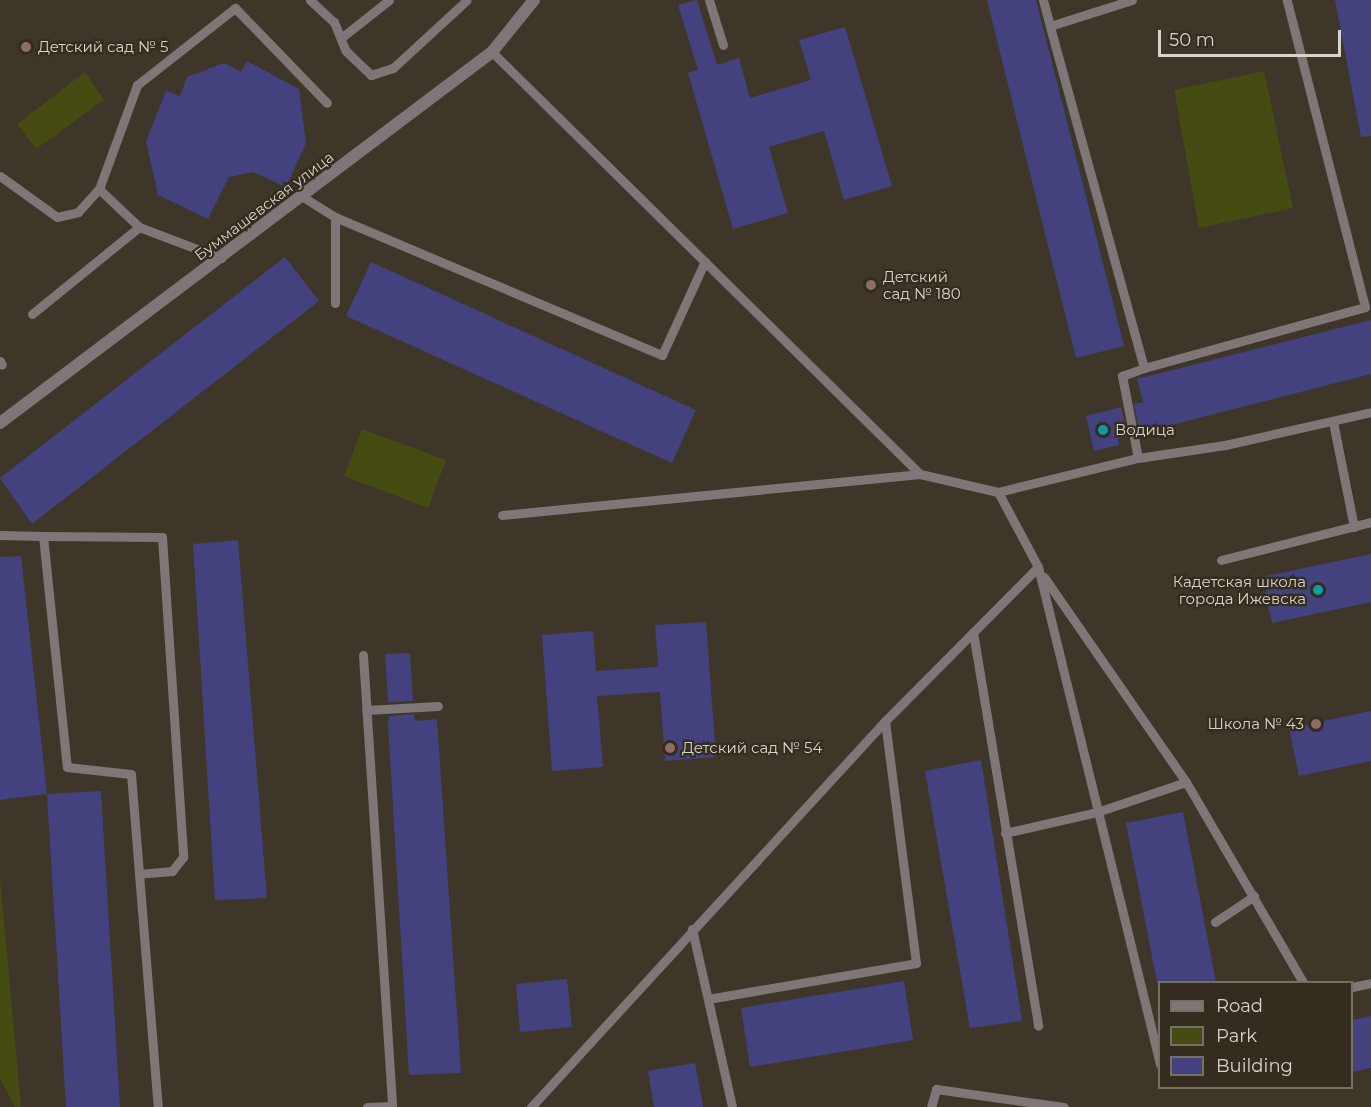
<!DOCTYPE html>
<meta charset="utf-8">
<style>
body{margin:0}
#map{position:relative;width:1371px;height:1107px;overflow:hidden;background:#3e3729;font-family:Montserrat,sans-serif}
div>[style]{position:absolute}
.green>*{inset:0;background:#454b11}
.building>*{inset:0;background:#44417f}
.lane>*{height:9px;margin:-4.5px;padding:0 4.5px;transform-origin:4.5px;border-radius:4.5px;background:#7f7678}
.street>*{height:12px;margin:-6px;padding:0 6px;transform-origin:6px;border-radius:6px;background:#7f7678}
.dots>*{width:16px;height:16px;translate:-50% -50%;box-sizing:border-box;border:3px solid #342d1f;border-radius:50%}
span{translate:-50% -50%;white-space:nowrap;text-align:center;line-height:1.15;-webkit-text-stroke:4.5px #342d1f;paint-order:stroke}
.poi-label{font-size:15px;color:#d8d3ca}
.left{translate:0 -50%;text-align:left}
.right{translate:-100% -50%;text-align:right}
.street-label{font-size:15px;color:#d8d3ca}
.legend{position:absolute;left:1158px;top:981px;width:195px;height:108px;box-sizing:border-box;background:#342d1f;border:2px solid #766f63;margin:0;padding:8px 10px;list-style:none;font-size:18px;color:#d8d3ca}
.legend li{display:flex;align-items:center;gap:12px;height:30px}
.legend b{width:30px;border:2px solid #766f63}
.scale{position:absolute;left:1158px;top:30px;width:183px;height:27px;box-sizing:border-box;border:3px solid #d8d3ca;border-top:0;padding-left:8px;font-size:18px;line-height:21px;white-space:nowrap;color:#d8d3ca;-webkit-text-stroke:4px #342d1f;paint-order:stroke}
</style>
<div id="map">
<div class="green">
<div style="clip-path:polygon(1264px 71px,1293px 208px,1199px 228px,1174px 90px)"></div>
<div style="clip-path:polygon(85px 72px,104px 100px,36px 149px,17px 124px)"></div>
<div style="clip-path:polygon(362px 429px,446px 460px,428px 508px,344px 476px)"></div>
<div style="clip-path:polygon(0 878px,21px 1107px,15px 1107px,0 1079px)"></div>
</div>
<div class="building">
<div style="clip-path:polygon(697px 0,717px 65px,739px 58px,750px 98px,811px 80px,799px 40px,845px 27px,892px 186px,844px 200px,824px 131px,769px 147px,788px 213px,733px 229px,688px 73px,698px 70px,678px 5px)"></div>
<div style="clip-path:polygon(987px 0,1036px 0,1124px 346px,1076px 358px)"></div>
<div style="clip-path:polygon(1335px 0,1371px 0,1371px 136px,1361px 137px)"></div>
<div style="clip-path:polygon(247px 61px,299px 89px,306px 143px,286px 187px,253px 172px,229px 177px,208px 219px,158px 195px,146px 141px,166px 91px,180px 96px,187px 77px,224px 63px,241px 72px)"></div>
<div style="clip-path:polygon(285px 257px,319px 301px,32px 524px,0 478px)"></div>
<div style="clip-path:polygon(371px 262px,696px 410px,672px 463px,346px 316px)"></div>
<div style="clip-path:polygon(1371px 320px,1371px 374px,1140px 433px,1134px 404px,1143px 402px,1137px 379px)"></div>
<div style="clip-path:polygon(1121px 407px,1127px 436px,1118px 439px,1119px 445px,1094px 451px,1086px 416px)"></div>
<div style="clip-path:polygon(238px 540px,267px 898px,215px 900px,193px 544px)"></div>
<div style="clip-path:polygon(1371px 554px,1371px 602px,1272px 623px,1262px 577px)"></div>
<div style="clip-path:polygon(21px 556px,47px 794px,0 800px,0 557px)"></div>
<div style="clip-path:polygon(706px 622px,716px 757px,665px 761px,660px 692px,597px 696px,603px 767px,552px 771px,542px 635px,593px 631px,596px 671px,658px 667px,655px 625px)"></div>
<div style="clip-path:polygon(410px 653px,413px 701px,388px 702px,385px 654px)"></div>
<div style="clip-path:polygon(1371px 711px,1371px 761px,1299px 776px,1289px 728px)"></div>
<div style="clip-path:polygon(414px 714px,415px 721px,437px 719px,461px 1073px,409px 1075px,388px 724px,389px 716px)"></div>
<div style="clip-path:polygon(981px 760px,1022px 1021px,970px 1028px,925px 771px)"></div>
<div style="clip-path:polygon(101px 791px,120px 1107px,66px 1107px,47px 794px)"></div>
<div style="clip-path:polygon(1183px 812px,1216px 982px,1157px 982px,1126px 823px)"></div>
<div style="clip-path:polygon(567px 979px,572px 1027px,520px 1032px,516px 984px)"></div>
<div style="clip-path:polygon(904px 981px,913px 1040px,750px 1067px,741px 1008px)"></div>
<div style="clip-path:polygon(1371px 1016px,1371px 1068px,1352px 1072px,1352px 1020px)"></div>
<div style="clip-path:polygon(695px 1063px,703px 1107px,654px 1107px,648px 1071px)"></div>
</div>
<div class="lane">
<div style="left:310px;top:0;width:33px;rotate:43deg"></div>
<div style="left:334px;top:22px;width:31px;rotate:68deg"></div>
<div style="left:346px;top:51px;width:35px;rotate:44deg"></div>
<div style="left:371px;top:75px;width:23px;rotate:-18deg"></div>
<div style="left:393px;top:68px;width:100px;rotate:-42.6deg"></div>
<div style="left:709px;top:0;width:47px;rotate:72.7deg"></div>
<div style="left:1043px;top:0;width:27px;rotate:75deg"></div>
<div style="left:341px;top:38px;width:61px;rotate:-38.4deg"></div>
<div style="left:492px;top:52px;width:601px;rotate:44.6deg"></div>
<div style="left:920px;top:474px;width:80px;rotate:13deg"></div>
<div style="left:998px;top:492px;width:85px;rotate:61.9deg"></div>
<div style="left:1038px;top:567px;width:217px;rotate:134.8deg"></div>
<div style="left:885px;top:721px;width:524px;rotate:132.52deg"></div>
<div style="left:0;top:176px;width:70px;rotate:35.7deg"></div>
<div style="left:57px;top:217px;width:22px;rotate:-13deg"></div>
<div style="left:78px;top:212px;width:31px;rotate:-48deg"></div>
<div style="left:99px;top:189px;width:111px;rotate:-69.9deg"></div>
<div style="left:137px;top:85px;width:125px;rotate:-38.2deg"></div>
<div style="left:235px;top:8px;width:132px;rotate:45.9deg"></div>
<div style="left:99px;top:189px;width:55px;rotate:43.5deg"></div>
<div style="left:303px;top:197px;width:38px;rotate:32deg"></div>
<div style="left:335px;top:217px;width:355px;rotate:22.9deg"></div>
<div style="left:662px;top:355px;width:103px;rotate:-65.4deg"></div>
<div style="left:335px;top:303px;width:86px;rotate:-90deg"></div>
<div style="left:32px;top:314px;width:138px;rotate:-39.1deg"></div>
<div style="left:139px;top:227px;width:88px;rotate:20.7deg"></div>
<div style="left:0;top:361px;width:4px;rotate:63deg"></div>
<div style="left:1144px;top:368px;width:229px;rotate:-15.4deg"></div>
<div style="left:1365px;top:307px;width:317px;rotate:-104.3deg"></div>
<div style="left:1333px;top:422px;width:107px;rotate:78.7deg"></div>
<div style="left:1138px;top:458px;width:88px;rotate:-8.5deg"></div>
<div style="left:1225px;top:445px;width:150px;rotate:-12.7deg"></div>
<div style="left:998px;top:492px;width:144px;rotate:-13.7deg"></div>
<div style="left:1138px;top:458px;width:84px;rotate:-101deg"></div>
<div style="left:1122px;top:376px;width:23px;rotate:-20deg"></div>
<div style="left:1144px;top:368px;width:355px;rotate:-105.4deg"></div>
<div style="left:1050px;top:26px;width:86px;rotate:-17.6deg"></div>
<div style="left:502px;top:515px;width:420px;rotate:-5.6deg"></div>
<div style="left:0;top:535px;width:43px;rotate:1.3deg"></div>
<div style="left:43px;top:536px;width:232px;rotate:84.1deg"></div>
<div style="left:67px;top:767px;width:64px;rotate:6.2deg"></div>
<div style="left:131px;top:774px;width:334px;rotate:85.4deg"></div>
<div style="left:43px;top:536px;width:119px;rotate:0.5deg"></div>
<div style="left:162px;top:537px;width:321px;rotate:86.2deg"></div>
<div style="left:183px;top:857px;width:18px;rotate:128deg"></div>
<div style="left:172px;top:871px;width:33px;rotate:175deg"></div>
<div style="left:1221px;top:560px;width:155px;rotate:-14.2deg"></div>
<div style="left:1038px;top:567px;width:512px;rotate:76.21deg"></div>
<div style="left:1044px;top:577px;width:249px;rotate:55.3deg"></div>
<div style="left:1186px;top:782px;width:232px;rotate:59.7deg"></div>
<div style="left:973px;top:632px;width:399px;rotate:80.6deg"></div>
<div style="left:363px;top:655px;width:452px;rotate:86.3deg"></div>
<div style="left:392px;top:1106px;width:25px;rotate:178deg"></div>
<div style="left:366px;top:710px;width:72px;rotate:-3.2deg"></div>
<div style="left:1005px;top:833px;width:94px;rotate:-12.9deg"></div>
<div style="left:1097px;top:812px;width:94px;rotate:-18.6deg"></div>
<div style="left:1215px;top:922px;width:47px;rotate:-33.7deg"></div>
<div style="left:692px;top:929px;width:182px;rotate:77.3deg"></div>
<div style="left:1352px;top:987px;width:19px;rotate:-12deg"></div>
<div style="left:708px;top:999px;width:211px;rotate:-9.8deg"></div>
<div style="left:916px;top:963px;width:244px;rotate:-97.3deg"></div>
<div style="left:931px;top:1107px;width:19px;rotate:-74deg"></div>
<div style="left:936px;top:1089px;width:129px;rotate:8deg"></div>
</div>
<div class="street">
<div style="left:0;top:423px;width:616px;rotate:-37.02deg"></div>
<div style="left:492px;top:52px;width:67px;rotate:-51.1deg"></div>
</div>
<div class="dots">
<div style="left:26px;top:47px;background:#8d6e63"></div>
<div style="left:871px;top:285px;background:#8d6e63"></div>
<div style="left:1103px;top:430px;background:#0f9aa8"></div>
<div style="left:1318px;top:590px;background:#0f9aa8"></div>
<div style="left:1316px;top:724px;background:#8d6e63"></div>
<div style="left:670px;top:748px;background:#8d6e63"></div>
</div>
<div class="poi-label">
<span class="left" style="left:38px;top:47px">Детский сад № 5</span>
<span class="left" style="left:883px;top:285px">Детский<br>сад № 180</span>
<span class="left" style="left:1115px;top:430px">Водица</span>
<span class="right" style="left:1306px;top:590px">Кадетская школа<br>города Ижевска</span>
<span class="right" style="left:1304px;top:724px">Школа № 43</span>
<span class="left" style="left:682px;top:748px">Детский сад № 54</span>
</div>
<div class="street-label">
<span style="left:264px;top:206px;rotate:-37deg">Буммашевская улица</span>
</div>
<ul class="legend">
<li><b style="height:8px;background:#7f7678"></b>Road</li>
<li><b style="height:16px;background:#454b11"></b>Park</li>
<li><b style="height:16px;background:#44417f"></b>Building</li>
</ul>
<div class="scale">50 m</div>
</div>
